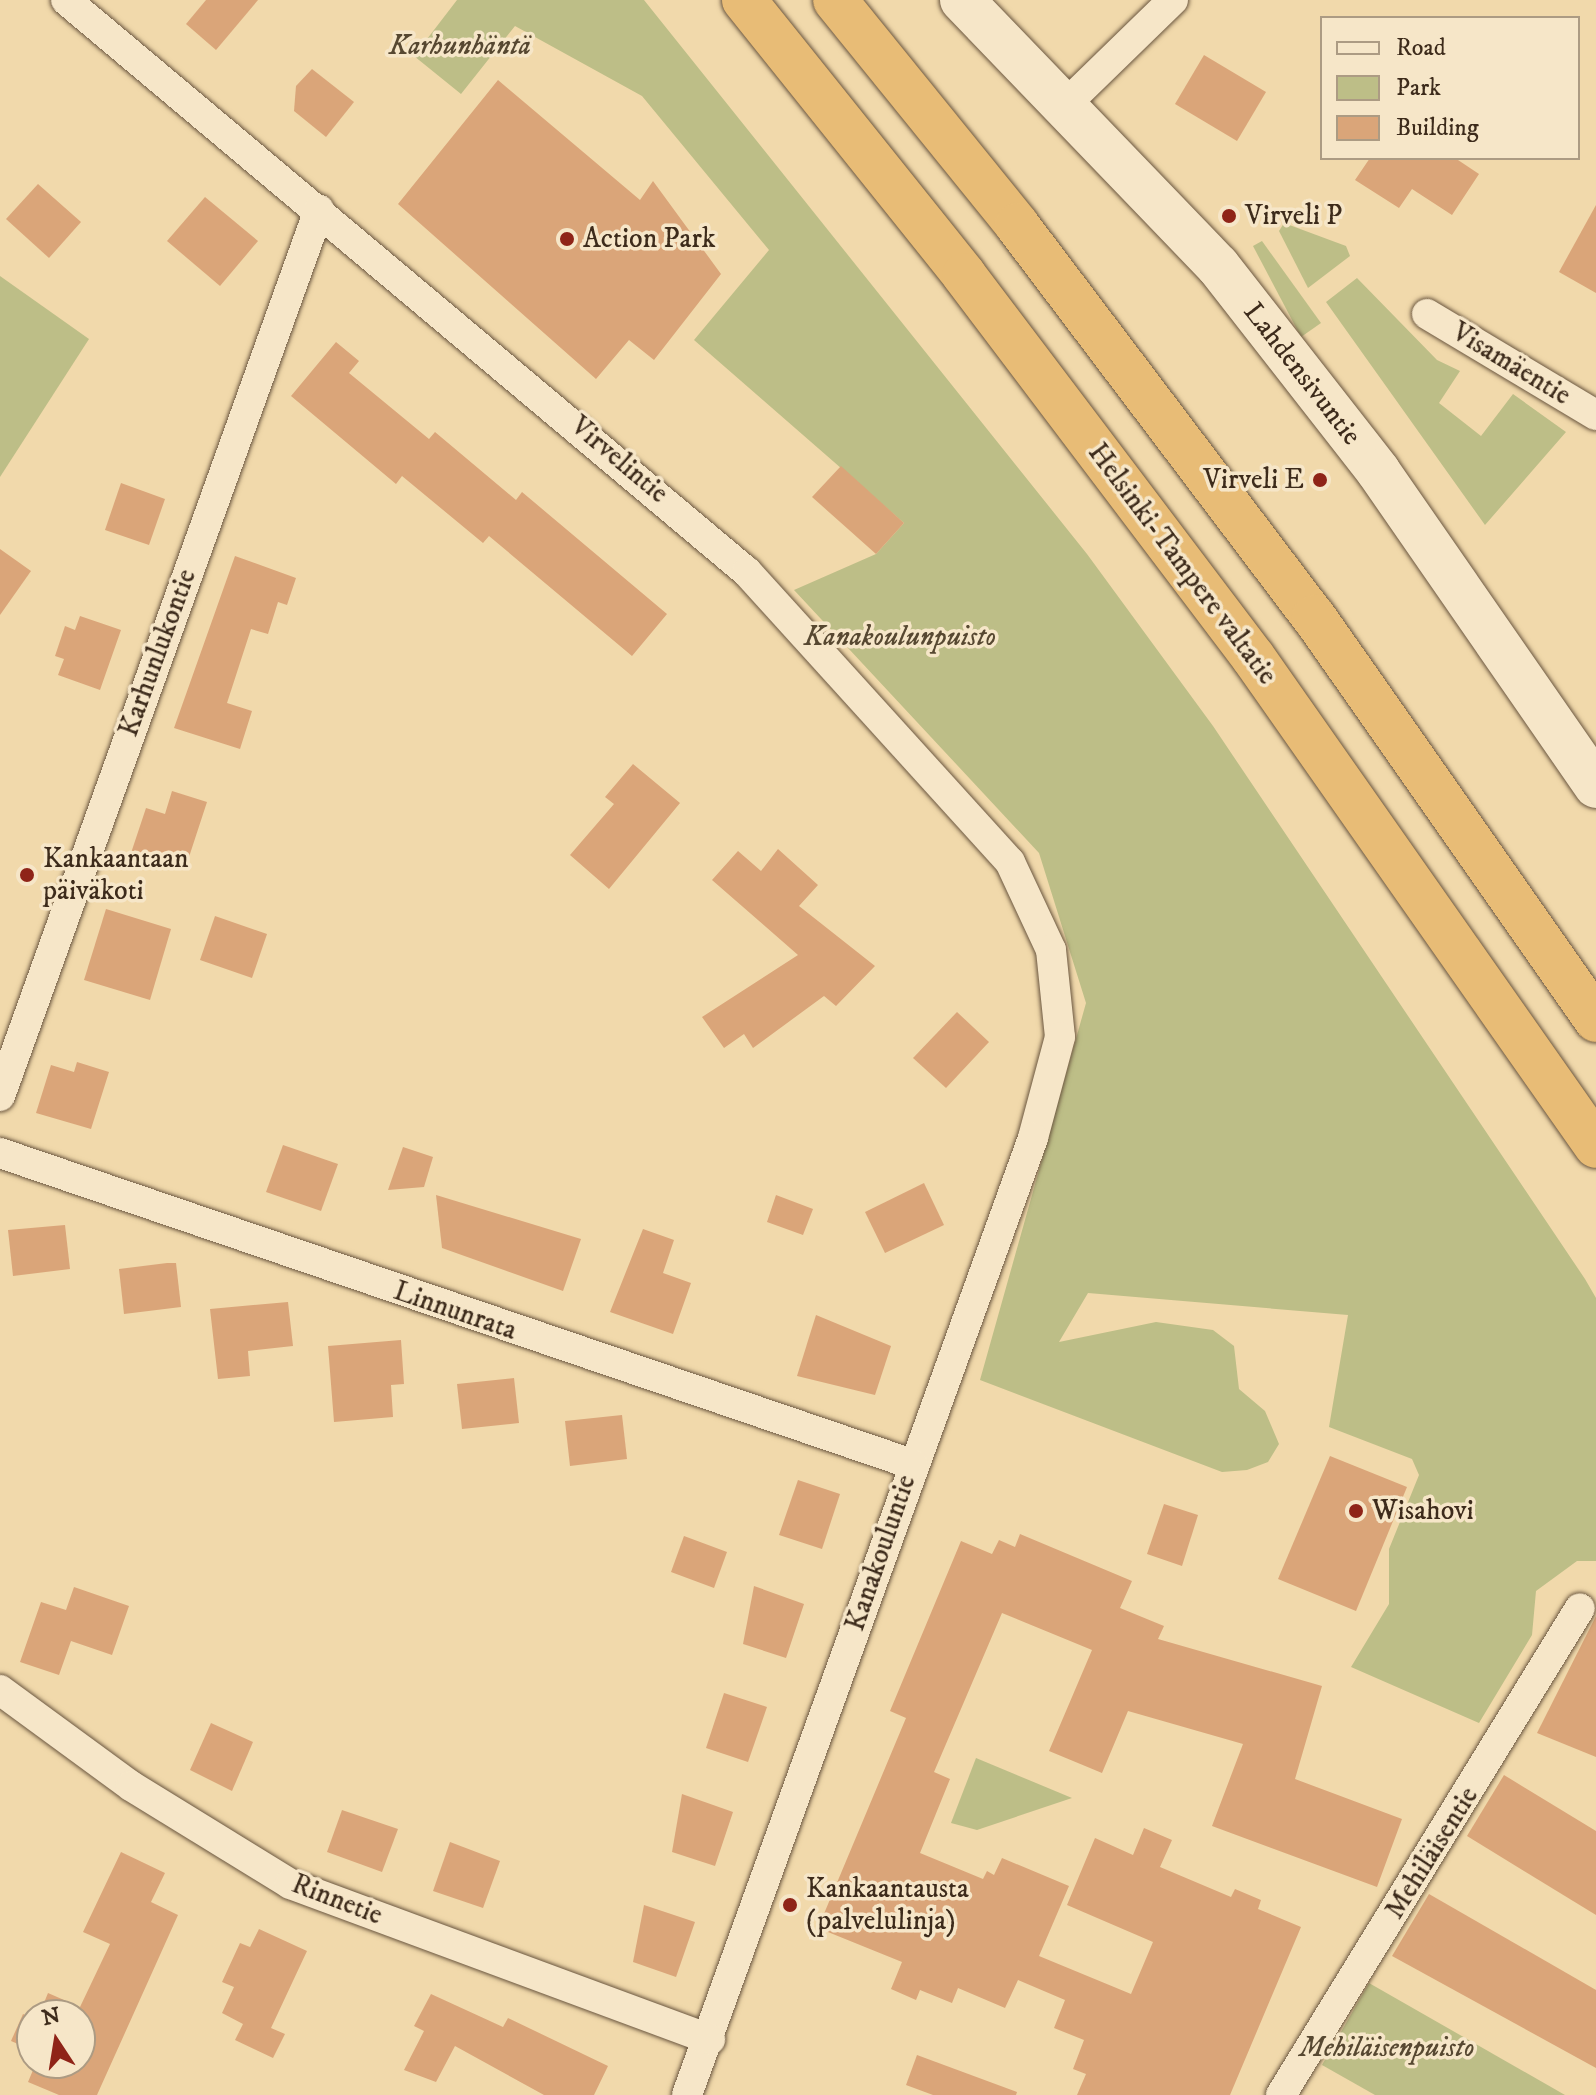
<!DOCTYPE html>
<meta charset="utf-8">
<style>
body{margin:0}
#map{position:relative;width:1596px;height:2095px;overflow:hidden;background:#f1d9ab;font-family:"IM FELL DW Pica",serif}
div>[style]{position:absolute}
.green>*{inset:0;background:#bdbe87}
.building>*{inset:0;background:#daa579}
.roads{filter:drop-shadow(0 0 2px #6a563f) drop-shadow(0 0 2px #6a563f)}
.street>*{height:30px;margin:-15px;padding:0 15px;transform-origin:15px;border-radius:15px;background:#f6e6c8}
.secondary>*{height:44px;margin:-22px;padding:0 22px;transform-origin:22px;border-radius:22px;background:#f6e6c8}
.highway>*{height:44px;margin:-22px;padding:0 22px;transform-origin:22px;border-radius:22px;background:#e8bc76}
.dots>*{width:22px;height:22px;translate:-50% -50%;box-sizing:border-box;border:4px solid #f6e6c8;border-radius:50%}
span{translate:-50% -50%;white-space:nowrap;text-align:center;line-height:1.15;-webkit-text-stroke:7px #f6e6c8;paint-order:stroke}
.park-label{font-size:28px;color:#574831;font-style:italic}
.poi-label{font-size:28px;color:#3d2b1b}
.left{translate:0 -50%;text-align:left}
.right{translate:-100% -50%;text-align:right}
.street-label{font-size:28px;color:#3d2b1b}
.legend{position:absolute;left:1320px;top:16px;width:260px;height:144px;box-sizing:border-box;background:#f6e6c8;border:2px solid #ac9b83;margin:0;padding:10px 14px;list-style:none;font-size:24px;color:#3d2b1b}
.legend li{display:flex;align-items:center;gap:16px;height:40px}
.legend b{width:40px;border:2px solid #ac9b83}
.north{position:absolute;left:16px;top:1999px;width:80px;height:80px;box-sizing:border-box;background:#f6e6c8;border:2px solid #ac9b83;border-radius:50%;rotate:348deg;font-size:22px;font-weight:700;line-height:32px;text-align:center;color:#3d2b1b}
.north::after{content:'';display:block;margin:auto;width:28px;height:36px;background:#8f2418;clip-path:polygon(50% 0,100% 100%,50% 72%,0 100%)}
</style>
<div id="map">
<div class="green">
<div style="clip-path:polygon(457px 0,644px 0,1087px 554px,1213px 726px,1585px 1279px,1596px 1298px,1596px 1561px,1577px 1561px,1536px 1591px,1532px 1635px,1479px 1723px,1351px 1667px,1389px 1604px,1389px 1549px,1419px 1475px,1412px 1459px,1329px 1427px,1348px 1315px,1088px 1293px,1059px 1342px,1156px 1322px,1213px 1330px,1234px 1346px,1239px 1389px,1265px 1411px,1279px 1444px,1268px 1462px,1247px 1470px,1222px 1472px,980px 1380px,1086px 1003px,1039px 853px,794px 590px,876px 554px,904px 523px,694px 340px,769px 250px,642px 96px,515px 26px,461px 94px,414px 56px)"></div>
<div style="clip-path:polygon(1284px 223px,1346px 246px,1350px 256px,1308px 288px,1279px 231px)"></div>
<div style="clip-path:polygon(1262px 241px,1321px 323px,1301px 337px,1253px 246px)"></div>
<div style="clip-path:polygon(0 276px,89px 339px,0 477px)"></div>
<div style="clip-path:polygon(1357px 278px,1437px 360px,1460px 371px,1439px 403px,1481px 436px,1513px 394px,1566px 432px,1485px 525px,1326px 302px)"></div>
<div style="clip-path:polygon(976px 1758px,1072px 1798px,977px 1830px,951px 1823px)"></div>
<div style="clip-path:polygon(1369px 1983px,1565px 2095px,1375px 2095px,1322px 2065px)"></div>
</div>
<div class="building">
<div style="clip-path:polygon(206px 0,258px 0,216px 50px,186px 24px)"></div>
<div style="clip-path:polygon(1204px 55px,1266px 92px,1237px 141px,1175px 104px)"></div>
<div style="clip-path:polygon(312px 69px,354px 102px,326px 137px,294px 111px,296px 86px)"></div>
<div style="clip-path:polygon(498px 80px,640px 200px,653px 181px,721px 274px,654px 360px,629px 340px,596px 379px,398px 204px)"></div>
<div style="clip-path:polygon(1370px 158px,1455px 158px,1479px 174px,1452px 215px,1412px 189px,1399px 208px,1355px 180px)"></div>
<div style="clip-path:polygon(38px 184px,81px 222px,49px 258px,6px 219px)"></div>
<div style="clip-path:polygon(205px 197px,258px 241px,220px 286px,167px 241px)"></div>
<div style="clip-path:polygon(1596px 205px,1596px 293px,1559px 272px)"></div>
<div style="clip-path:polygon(336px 342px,359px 361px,349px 373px,429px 439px,435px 432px,516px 500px,522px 492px,667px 614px,632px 656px,489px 536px,483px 543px,402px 476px,396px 484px,291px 396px)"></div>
<div style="clip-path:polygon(841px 466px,904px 523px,876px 554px,812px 497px)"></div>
<div style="clip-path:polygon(121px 483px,165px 499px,149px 545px,105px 530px)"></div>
<div style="clip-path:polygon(0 549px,31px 571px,0 615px)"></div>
<div style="clip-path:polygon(235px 556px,296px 578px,287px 605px,278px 602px,268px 634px,251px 629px,227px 703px,252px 711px,240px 749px,174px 728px)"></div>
<div style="clip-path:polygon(80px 616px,121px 630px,100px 690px,58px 675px,64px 659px,55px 656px,65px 626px,75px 630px)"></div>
<div style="clip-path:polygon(633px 764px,680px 803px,609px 889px,570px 855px,614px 804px,605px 797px)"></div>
<div style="clip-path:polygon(172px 791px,207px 802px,188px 860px,174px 856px,169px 869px,130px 856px,146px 808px,165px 814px)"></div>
<div style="clip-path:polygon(778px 849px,818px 885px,799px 906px,875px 966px,836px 1006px,824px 996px,753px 1048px,744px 1034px,724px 1048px,702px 1017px,798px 955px,712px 880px,738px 851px,761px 871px)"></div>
<div style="clip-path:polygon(106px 909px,171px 929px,150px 1000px,84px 980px)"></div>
<div style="clip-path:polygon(215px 916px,267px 934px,252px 978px,200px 960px)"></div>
<div style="clip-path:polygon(957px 1012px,989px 1042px,946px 1088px,913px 1058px)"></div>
<div style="clip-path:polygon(77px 1062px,109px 1072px,91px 1129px,36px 1113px,51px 1065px,74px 1072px)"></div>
<div style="clip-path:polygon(283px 1145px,338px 1164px,321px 1211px,266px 1192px)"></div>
<div style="clip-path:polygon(403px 1147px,433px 1157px,424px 1187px,388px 1190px)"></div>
<div style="clip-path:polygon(924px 1183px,944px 1225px,885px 1253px,865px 1212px)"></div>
<div style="clip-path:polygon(436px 1195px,581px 1239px,563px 1291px,442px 1248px)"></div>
<div style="clip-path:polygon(776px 1195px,813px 1209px,803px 1235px,767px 1222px)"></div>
<div style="clip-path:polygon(65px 1225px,70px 1269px,13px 1276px,8px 1230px)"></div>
<div style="clip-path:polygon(643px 1229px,674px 1240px,663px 1273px,691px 1283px,673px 1334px,610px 1312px)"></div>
<div style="clip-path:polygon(167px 1263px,176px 1263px,181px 1307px,124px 1314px,119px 1269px)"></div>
<div style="clip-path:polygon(288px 1302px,293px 1346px,248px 1351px,250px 1376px,218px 1379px,210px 1309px)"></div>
<div style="clip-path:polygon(816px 1315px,891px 1346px,875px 1395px,797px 1376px)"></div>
<div style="clip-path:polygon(401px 1340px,404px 1384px,391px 1385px,393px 1417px,334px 1422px,328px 1346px)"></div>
<div style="clip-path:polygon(514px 1378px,519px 1423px,462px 1429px,457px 1384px)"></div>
<div style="clip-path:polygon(622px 1415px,627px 1459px,570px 1466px,565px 1421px)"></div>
<div style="clip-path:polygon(1330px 1456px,1407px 1487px,1356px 1611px,1278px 1579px)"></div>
<div style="clip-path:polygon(798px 1480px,840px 1494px,822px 1549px,779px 1535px)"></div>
<div style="clip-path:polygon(1164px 1504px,1198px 1515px,1182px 1566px,1147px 1554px)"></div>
<div style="clip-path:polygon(1020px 1534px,1132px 1581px,1120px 1608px,1164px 1626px,1158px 1639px,1322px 1686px,1295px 1779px,1402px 1819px,1377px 1887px,1212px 1826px,1243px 1744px,1128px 1711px,1102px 1773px,1049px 1751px,1092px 1650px,1002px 1613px,934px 1772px,950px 1779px,920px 1853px,983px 1879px,987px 1871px,994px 1875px,1002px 1858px,1069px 1886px,1039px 1956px,1131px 1994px,1153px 1942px,1067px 1905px,1095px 1838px,1133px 1855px,1144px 1828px,1172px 1840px,1160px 1867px,1231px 1897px,1235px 1889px,1261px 1900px,1258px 1909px,1301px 1927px,1230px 2095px,1077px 2095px,1086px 2074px,1073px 2069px,1084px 2040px,1054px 2028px,1065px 2000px,1018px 1980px,1005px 2008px,958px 1988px,952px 2003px,920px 1990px,916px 2000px,891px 1989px,902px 1962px,818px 1928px,906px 1718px,890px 1711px,961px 1541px,992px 1554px,999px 1540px,1015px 1547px)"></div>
<div style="clip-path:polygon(684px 1536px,727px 1552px,714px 1588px,671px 1572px)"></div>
<div style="clip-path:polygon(754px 1586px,804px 1604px,786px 1658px,743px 1644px)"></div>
<div style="clip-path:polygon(74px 1587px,129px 1606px,112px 1655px,71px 1641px,59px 1675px,20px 1662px,41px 1602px,66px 1610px)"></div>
<div style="clip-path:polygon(1596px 1616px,1596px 1757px,1537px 1733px)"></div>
<div style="clip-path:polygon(724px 1693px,767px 1707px,748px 1762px,706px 1748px)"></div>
<div style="clip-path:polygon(211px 1723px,253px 1742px,232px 1791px,190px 1770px)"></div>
<div style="clip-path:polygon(1504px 1775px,1596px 1831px,1596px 1915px,1467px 1836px)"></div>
<div style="clip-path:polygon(682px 1794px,733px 1812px,715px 1866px,672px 1852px)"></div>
<div style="clip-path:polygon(342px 1810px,398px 1829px,382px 1872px,327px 1852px)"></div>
<div style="clip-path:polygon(450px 1842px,500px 1861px,483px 1908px,433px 1891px)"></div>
<div style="clip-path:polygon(121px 1852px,165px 1873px,151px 1902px,178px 1915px,97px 2095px,59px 2095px,28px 2082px,36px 2063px,80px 2063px,80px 2015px,39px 2015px,48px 1993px,80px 2007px,110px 1944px,83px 1932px)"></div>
<div style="clip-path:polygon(1429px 1894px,1596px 1990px,1596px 2068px,1392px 1956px)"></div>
<div style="clip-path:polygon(644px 1905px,695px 1922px,676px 1977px,633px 1962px)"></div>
<div style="clip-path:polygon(259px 1929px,307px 1951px,271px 2028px,285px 2034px,273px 2058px,235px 2040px,243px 2024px,222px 2013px,234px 1987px,222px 1982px,240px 1943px,250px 1947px)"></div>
<div style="clip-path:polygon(431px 1994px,503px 2027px,508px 2018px,608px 2066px,594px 2095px,544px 2095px,455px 2046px,436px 2082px,404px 2070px,424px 2031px,414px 2026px)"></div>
<div style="clip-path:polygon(23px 2014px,32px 2018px,32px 2050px,11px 2041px)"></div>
<div style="clip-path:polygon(917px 2055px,1017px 2092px,1016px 2095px,933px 2095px,906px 2085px)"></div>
</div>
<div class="roads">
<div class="street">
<div style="left:66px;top:0;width:889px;rotate:40.03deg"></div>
<div style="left:747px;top:572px;width:391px;rotate:47.8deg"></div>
<div style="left:1010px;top:862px;width:97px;rotate:65deg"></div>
<div style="left:1051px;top:950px;width:87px;rotate:84.1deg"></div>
<div style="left:1060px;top:1037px;width:105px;rotate:105deg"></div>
<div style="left:1033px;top:1138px;width:1018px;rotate:109.88deg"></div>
<div style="left:1064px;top:106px;width:152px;rotate:-44.2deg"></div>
<div style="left:1427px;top:314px;width:197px;rotate:30.9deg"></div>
<div style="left:0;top:1096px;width:942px;rotate:-70.2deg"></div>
<div style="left:0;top:1153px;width:964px;rotate:18.83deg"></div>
<div style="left:0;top:1690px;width:162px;rotate:36.2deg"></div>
<div style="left:131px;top:1786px;width:187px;rotate:31.6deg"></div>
<div style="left:290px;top:1884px;width:448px;rotate:20.3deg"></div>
<div style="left:1281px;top:2095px;width:571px;rotate:-58.45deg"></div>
</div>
<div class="secondary">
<div style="left:962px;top:0;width:369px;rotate:46.1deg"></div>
<div style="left:1218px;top:266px;width:260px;rotate:52deg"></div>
<div style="left:1378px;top:471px;width:383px;rotate:55.3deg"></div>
</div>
<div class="highway">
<div style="left:744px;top:0;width:352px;rotate:51.3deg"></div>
<div style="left:964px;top:275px;width:479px;rotate:52.9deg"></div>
<div style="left:1253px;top:657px;width:597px;rotate:54.95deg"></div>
<div style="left:835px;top:0;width:289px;rotate:51deg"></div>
<div style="left:1017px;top:225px;width:492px;rotate:52.9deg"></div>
<div style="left:1314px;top:617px;width:492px;rotate:55deg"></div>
</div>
</div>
<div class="dots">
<div style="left:1229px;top:216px;background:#8f2418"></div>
<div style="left:567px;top:239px;background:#8f2418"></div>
<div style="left:1320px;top:480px;background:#8f2418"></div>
<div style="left:27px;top:875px;background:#8f2418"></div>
<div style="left:1356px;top:1511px;background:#8f2418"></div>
<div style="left:790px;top:1905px;background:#8f2418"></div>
</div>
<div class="park-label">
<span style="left:460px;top:46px">Karhunhäntä</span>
<span style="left:900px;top:637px">Kanakoulunpuisto</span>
<span style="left:1387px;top:2048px">Mehiläisenpuisto</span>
</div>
<div class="poi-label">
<span class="left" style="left:1245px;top:216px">Virveli P</span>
<span class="left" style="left:583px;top:239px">Action Park</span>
<span class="right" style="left:1304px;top:480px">Virveli E</span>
<span class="left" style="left:43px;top:875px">Kankaantaan<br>päiväkoti</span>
<span class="left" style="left:1372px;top:1511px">Wisahovi</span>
<span class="left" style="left:806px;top:1905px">Kankaantausta<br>(palvelulinja)</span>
</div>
<div class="street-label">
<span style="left:1511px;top:364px;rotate:31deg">Visamäentie</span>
<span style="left:1302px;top:374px;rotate:52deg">Lahdensivuntie</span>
<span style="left:619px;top:460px;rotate:40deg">Virvelintie</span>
<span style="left:1182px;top:564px;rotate:53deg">Helsinki-Tampere valtatie</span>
<span style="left:158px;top:653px;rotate:-70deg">Karhunlukontie</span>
<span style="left:455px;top:1311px;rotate:19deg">Linnunrata</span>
<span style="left:881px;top:1553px;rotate:-71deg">Kanakouluntie</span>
<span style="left:1432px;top:1853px;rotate:-58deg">Mehiläisentie</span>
<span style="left:337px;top:1900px;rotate:21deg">Rinnetie</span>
</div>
<ul class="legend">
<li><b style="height:10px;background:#f6e6c8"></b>Road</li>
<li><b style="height:22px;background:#bdbe87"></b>Park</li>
<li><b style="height:22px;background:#daa579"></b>Building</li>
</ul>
<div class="north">N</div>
</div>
